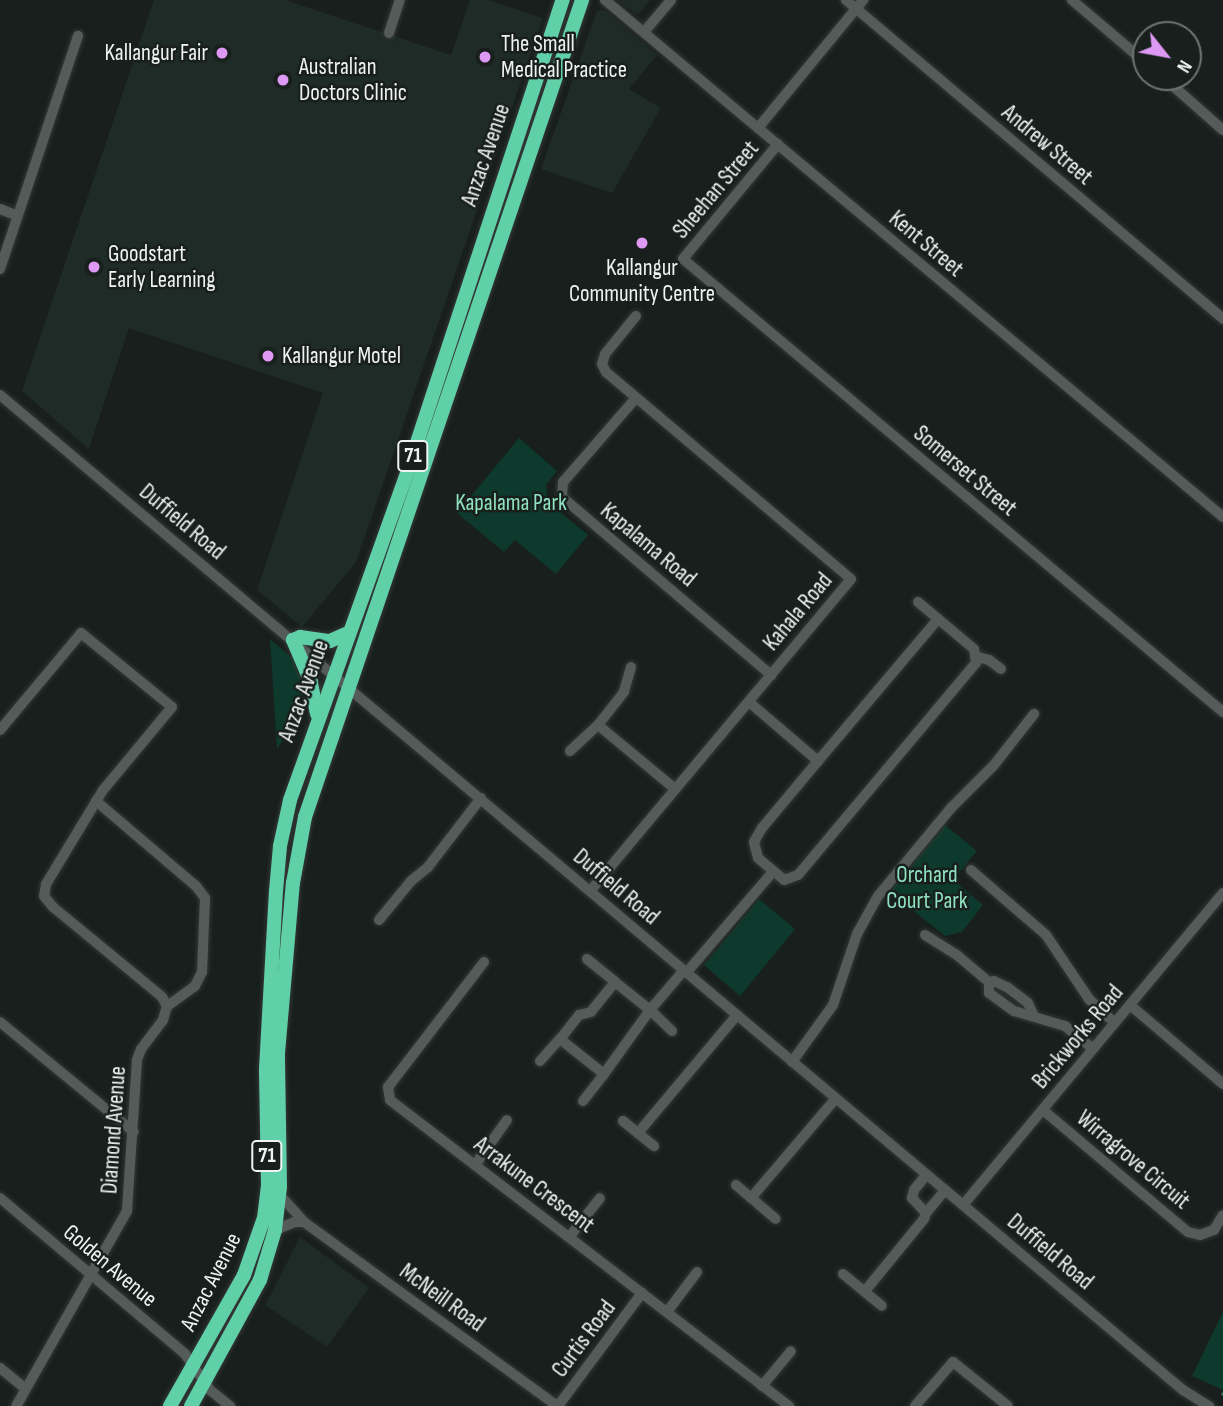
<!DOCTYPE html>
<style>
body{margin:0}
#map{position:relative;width:1223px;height:1406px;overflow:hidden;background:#181f1c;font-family:"Sofia Sans Condensed",sans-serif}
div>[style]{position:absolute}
.built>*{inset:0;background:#1e2b26}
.green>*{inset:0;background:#0d3a2c}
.stream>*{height:2.5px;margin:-1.25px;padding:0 1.25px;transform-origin:1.25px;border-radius:1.25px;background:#356654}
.roads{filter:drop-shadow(0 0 2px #333836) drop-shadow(0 0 2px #333836)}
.minor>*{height:10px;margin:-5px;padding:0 5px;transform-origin:5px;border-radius:5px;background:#545b58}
.highway>*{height:14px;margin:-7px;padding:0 7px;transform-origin:7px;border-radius:7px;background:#60d0a9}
.dots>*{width:19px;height:19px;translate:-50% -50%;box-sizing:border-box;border:4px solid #181f1c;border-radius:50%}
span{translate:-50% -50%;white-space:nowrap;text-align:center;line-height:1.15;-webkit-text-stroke:5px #181f1c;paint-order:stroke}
.shield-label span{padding:2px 5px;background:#181f1c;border:2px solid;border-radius:5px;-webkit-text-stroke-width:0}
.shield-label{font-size:21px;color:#eff4f2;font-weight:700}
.poi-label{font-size:23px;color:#eff4f2}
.left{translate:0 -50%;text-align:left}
.right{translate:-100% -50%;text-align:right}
.street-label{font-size:23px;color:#eff4f2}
.park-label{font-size:23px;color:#8fe1c1}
.north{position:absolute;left:1132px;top:21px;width:70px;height:70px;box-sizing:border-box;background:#181f1c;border:2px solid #6e7472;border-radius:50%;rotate:121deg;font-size:19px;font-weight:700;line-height:28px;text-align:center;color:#eff4f2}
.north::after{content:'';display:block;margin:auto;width:24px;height:32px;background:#dd99f3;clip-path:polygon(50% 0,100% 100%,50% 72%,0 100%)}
</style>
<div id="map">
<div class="built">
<div style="clip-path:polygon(154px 0,285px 0,451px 55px,470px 0,488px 0,543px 18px,356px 562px,302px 627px,257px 590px,323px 393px,129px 328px,89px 449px,22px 391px)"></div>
<div style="clip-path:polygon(617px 0,650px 0,638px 15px)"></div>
<div style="clip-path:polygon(604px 10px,657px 55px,629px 89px,661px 108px,612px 193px,541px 169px,597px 11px)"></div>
<div style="clip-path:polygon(300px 1237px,369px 1288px,327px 1347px,265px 1305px)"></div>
</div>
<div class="green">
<div style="clip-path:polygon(519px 438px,557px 471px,546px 485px,548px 502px,588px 535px,556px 574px,515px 540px,504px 552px,457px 513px)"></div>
<div style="clip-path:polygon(270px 639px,296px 661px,302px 685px,301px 712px,277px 749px)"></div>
<div style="clip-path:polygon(945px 825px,977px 851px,953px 880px,983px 905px,962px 932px,945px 936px,890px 892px)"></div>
<div style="clip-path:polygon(759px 899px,795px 929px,740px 996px,704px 965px)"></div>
<div style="clip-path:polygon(1223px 1312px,1223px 1390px,1192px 1376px)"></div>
</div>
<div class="stream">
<div style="left:1222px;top:1394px;width:1px;rotate:-45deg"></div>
</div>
<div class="roads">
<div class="minor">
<div style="left:605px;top:0;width:806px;rotate:39.91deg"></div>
<div style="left:846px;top:0;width:494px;rotate:40.2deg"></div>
<div style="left:1072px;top:0;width:97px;rotate:40.4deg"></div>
<div style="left:644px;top:32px;width:42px;rotate:-49.8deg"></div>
<div style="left:389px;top:33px;width:35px;rotate:-72deg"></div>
<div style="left:1163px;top:77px;width:80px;rotate:41.5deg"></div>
<div style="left:758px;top:128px;width:166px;rotate:-50.6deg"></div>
<div style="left:778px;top:144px;width:149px;rotate:129.6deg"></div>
<div style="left:683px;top:259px;width:705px;rotate:39.99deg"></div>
<div style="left:0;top:209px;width:19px;rotate:21deg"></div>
<div style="left:0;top:269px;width:246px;rotate:-71.5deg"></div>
<div style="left:0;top:395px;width:1546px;rotate:40.07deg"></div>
<div style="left:1183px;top:1390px;width:31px;rotate:32deg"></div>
<div style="left:635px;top:399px;width:110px;rotate:130.9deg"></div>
<div style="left:563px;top:482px;width:15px;rotate:94deg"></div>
<div style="left:562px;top:497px;width:275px;rotate:40.4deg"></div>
<div style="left:978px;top:657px;width:11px;rotate:15deg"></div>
<div style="left:989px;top:660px;width:15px;rotate:37deg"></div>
<div style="left:631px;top:667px;width:26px;rotate:106deg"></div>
<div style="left:624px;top:692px;width:42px;rotate:128.2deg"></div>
<div style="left:598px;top:725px;width:100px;rotate:39.7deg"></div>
<div style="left:749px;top:702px;width:91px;rotate:40.5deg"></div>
<div style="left:818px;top:761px;width:186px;rotate:-49.8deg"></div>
<div style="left:0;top:730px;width:126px;rotate:-50.1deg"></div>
<div style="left:81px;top:633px;width:117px;rotate:39.1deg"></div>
<div style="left:172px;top:707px;width:108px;rotate:129.7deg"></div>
<div style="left:103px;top:790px;width:110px;rotate:121.2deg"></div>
<div style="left:46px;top:884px;width:12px;rotate:99deg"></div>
<div style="left:44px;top:896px;width:14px;rotate:51deg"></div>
<div style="left:53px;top:907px;width:141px;rotate:39.5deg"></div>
<div style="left:162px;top:997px;width:10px;rotate:61deg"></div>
<div style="left:167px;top:1006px;width:15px;rotate:106deg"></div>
<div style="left:163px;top:1020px;width:36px;rotate:127deg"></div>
<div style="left:141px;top:1049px;width:12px;rotate:110deg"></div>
<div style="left:137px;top:1060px;width:151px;rotate:93.8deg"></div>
<div style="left:127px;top:1211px;width:224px;rotate:119.6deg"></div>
<div style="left:570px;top:751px;width:38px;rotate:-43deg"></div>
<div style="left:818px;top:761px;width:87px;rotate:129.9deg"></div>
<div style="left:762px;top:828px;width:16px;rotate:120deg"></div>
<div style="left:754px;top:842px;width:16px;rotate:76deg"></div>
<div style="left:758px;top:858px;width:34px;rotate:40deg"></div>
<div style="left:784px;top:880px;width:15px;rotate:-20deg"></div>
<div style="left:798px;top:875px;width:277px;rotate:-50deg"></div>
<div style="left:976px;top:663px;width:14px;rotate:-98deg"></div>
<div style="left:974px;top:649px;width:73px;rotate:-140deg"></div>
<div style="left:96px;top:801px;width:131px;rotate:40.4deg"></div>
<div style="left:196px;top:886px;width:15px;rotate:53deg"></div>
<div style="left:205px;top:898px;width:74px;rotate:92.3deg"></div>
<div style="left:202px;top:972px;width:16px;rotate:117deg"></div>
<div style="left:195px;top:986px;width:34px;rotate:144deg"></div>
<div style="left:971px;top:870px;width:99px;rotate:40.9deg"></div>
<div style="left:1046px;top:935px;width:77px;rotate:56.1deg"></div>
<div style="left:1089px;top:999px;width:35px;rotate:43deg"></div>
<div style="left:591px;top:890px;width:405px;rotate:-50.1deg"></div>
<div style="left:851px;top:579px;width:321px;rotate:-139.8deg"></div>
<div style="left:606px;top:372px;width:9px;rotate:-117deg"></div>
<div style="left:602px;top:364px;width:10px;rotate:-73deg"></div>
<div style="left:605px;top:354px;width:49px;rotate:-50.8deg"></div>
<div style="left:379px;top:920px;width:50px;rotate:-50.6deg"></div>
<div style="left:411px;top:881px;width:22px;rotate:-39deg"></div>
<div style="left:428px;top:867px;width:87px;rotate:-52.5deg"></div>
<div style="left:925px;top:935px;width:39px;rotate:32deg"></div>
<div style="left:958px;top:956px;width:40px;rotate:40deg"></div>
<div style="left:989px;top:982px;width:5px;rotate:-11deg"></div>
<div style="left:994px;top:981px;width:14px;rotate:25deg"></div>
<div style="left:1007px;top:987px;width:26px;rotate:37deg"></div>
<div style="left:1028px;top:1003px;width:12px;rotate:66deg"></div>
<div style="left:587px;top:959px;width:36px;rotate:39deg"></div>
<div style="left:484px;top:962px;width:158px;rotate:127.5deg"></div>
<div style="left:388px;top:1087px;width:13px;rotate:81deg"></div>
<div style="left:390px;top:1100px;width:503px;rotate:37.49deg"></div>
<div style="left:687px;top:972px;width:130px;rotate:-49.4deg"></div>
<div style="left:989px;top:982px;width:11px;rotate:90deg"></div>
<div style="left:989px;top:993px;width:31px;rotate:36deg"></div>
<div style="left:1014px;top:1011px;width:53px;rotate:16.4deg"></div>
<div style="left:1065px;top:1026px;width:36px;rotate:39deg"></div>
<div style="left:1130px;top:1005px;width:122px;rotate:40.3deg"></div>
<div style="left:0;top:1022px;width:173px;rotate:39.4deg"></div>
<div style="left:672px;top:1031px;width:30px;rotate:-136deg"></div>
<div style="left:650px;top:1010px;width:45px;rotate:-141.3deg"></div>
<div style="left:615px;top:982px;width:38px;rotate:129deg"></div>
<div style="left:591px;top:1012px;width:12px;rotate:166deg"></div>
<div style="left:579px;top:1015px;width:31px;rotate:128deg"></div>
<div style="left:560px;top:1039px;width:56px;rotate:38.5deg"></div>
<div style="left:604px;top:1074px;width:79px;rotate:-54.3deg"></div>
<div style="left:650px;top:1010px;width:52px;rotate:-49.6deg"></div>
<div style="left:540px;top:1061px;width:30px;rotate:-48deg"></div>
<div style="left:792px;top:1062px;width:70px;rotate:-54.3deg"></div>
<div style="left:833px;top:1005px;width:75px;rotate:-71.3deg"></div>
<div style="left:857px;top:934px;width:43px;rotate:-61.1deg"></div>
<div style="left:878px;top:896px;width:114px;rotate:-50.3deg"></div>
<div style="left:951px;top:808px;width:61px;rotate:-45deg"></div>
<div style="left:994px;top:765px;width:65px;rotate:-51.9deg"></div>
<div style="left:583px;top:1101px;width:34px;rotate:-52deg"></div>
<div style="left:1043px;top:1110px;width:189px;rotate:40.1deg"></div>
<div style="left:1188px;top:1232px;width:12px;rotate:14deg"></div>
<div style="left:1200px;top:1235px;width:15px;rotate:-20deg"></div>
<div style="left:1214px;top:1230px;width:17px;rotate:-59deg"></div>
<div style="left:623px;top:1121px;width:40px;rotate:39deg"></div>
<div style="left:638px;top:1133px;width:154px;rotate:-50deg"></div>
<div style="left:475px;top:1165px;width:55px;rotate:-54.6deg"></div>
<div style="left:736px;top:1185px;width:52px;rotate:40.4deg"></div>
<div style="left:279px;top:1194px;width:38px;rotate:48deg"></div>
<div style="left:304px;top:1222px;width:313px;rotate:36deg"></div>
<div style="left:0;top:1198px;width:242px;rotate:40.1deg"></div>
<div style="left:185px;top:1354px;width:44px;rotate:55.2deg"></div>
<div style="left:210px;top:1390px;width:26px;rotate:39deg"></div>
<div style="left:751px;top:1198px;width:131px;rotate:-49.6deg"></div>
<div style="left:963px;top:1205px;width:406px;rotate:-50.2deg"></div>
<div style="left:926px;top:1213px;width:30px;rotate:-50deg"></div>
<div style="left:275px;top:1230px;width:22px;rotate:-22deg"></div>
<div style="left:295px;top:1222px;width:9px"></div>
<div style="left:570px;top:1236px;width:48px;rotate:-51.7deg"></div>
<div style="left:843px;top:1274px;width:50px;rotate:39.4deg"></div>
<div style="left:865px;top:1291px;width:93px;rotate:-50.7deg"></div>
<div style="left:924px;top:1219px;width:6px;rotate:-72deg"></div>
<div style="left:926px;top:1213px;width:21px;rotate:-133deg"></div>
<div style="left:912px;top:1198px;width:8px;rotate:-76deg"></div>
<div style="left:914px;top:1190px;width:19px;rotate:-51deg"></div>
<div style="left:667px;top:1312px;width:50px;rotate:-53.1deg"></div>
<div style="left:0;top:1368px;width:33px;rotate:39deg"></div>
<div style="left:762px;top:1386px;width:45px;rotate:-50.4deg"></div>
<div style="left:554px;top:1406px;width:8px;rotate:-30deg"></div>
<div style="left:561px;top:1402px;width:136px;rotate:-53.4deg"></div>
<div style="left:915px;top:1406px;width:58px;rotate:-49.2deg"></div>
<div style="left:953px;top:1362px;width:70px;rotate:38.7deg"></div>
</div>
<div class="highway">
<div style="left:317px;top:714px;width:33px;rotate:-101deg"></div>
<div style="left:311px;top:682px;width:46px;rotate:-113.2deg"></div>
<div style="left:293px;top:640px;width:8px;rotate:-23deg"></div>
<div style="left:300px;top:637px;width:30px;rotate:8deg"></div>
<div style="left:330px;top:641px;width:20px;rotate:-24deg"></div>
<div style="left:170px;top:1406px;width:150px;rotate:-60.5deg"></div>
<div style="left:244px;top:1275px;width:60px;rotate:-70.7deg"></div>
<div style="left:264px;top:1218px;width:32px;rotate:-83deg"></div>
<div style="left:268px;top:1186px;width:117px;rotate:-91deg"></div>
<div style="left:266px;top:1069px;width:178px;rotate:-86.8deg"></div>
<div style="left:276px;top:891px;width:45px;rotate:-84.9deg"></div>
<div style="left:280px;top:846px;width:47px;rotate:-77.7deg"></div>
<div style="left:290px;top:800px;width:357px;rotate:-70.3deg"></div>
<div style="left:410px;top:464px;width:489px;rotate:-71.8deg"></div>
<div style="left:191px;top:1406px;width:144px;rotate:-61.3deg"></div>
<div style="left:260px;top:1280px;width:52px;rotate:-73.3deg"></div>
<div style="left:275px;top:1230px;width:43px;rotate:-83.4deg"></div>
<div style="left:280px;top:1187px;width:134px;rotate:-90.9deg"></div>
<div style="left:278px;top:1053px;width:171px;rotate:-85deg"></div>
<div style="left:293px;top:883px;width:67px;rotate:-79.7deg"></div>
<div style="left:305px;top:817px;width:863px;rotate:-71.27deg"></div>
</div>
</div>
<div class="dots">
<div style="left:222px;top:53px;background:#dd99f3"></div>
<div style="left:485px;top:57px;background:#dd99f3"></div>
<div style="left:283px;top:80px;background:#dd99f3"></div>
<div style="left:642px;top:243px;background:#dd99f3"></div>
<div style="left:94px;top:267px;background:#dd99f3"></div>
<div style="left:268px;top:356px;background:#dd99f3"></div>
</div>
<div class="shield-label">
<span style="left:413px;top:456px">71</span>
<span style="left:267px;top:1156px">71</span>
</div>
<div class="poi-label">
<span class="left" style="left:501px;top:57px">The Small<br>Medical Practice</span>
<span class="right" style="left:208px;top:53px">Kallangur Fair</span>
<span class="left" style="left:299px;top:80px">Australian<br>Doctors Clinic</span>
<span class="left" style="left:108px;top:267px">Goodstart<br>Early Learning</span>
<span style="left:642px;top:281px">Kallangur<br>Community Centre</span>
<span class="left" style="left:282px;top:356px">Kallangur Motel</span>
</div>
<div class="street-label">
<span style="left:1047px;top:145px;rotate:40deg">Andrew Street</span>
<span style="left:486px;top:155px;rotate:-71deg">Anzac Avenue</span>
<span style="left:716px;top:190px;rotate:-50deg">Sheehan Street</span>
<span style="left:926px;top:244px;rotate:40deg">Kent Street</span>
<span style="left:965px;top:471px;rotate:40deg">Somerset Street</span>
<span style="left:182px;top:522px;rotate:40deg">Duffield Road</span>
<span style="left:648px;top:545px;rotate:40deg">Kapalama Road</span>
<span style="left:798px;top:612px;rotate:-50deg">Kahala Road</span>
<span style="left:304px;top:691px;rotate:-70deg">Anzac Avenue</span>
<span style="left:616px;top:887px;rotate:40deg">Duffield Road</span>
<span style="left:1078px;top:1037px;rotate:-50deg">Brickworks Road</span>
<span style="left:114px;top:1130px;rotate:-86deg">Diamond Avenue</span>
<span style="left:1133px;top:1160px;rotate:40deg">Wirragrove Circuit</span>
<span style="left:534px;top:1185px;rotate:37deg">Arrakune Crescent</span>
<span style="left:1050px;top:1252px;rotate:40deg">Duffield Road</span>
<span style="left:110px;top:1266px;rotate:40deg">Golden Avenue</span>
<span style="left:211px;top:1282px;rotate:-63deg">Anzac Avenue</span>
<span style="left:442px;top:1298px;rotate:36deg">McNeill Road</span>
<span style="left:584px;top:1339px;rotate:-53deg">Curtis Road</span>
</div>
<div class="park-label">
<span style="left:511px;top:503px">Kapalama Park</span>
<span style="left:927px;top:888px">Orchard<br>Court Park</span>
</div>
<div class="north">N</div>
</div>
